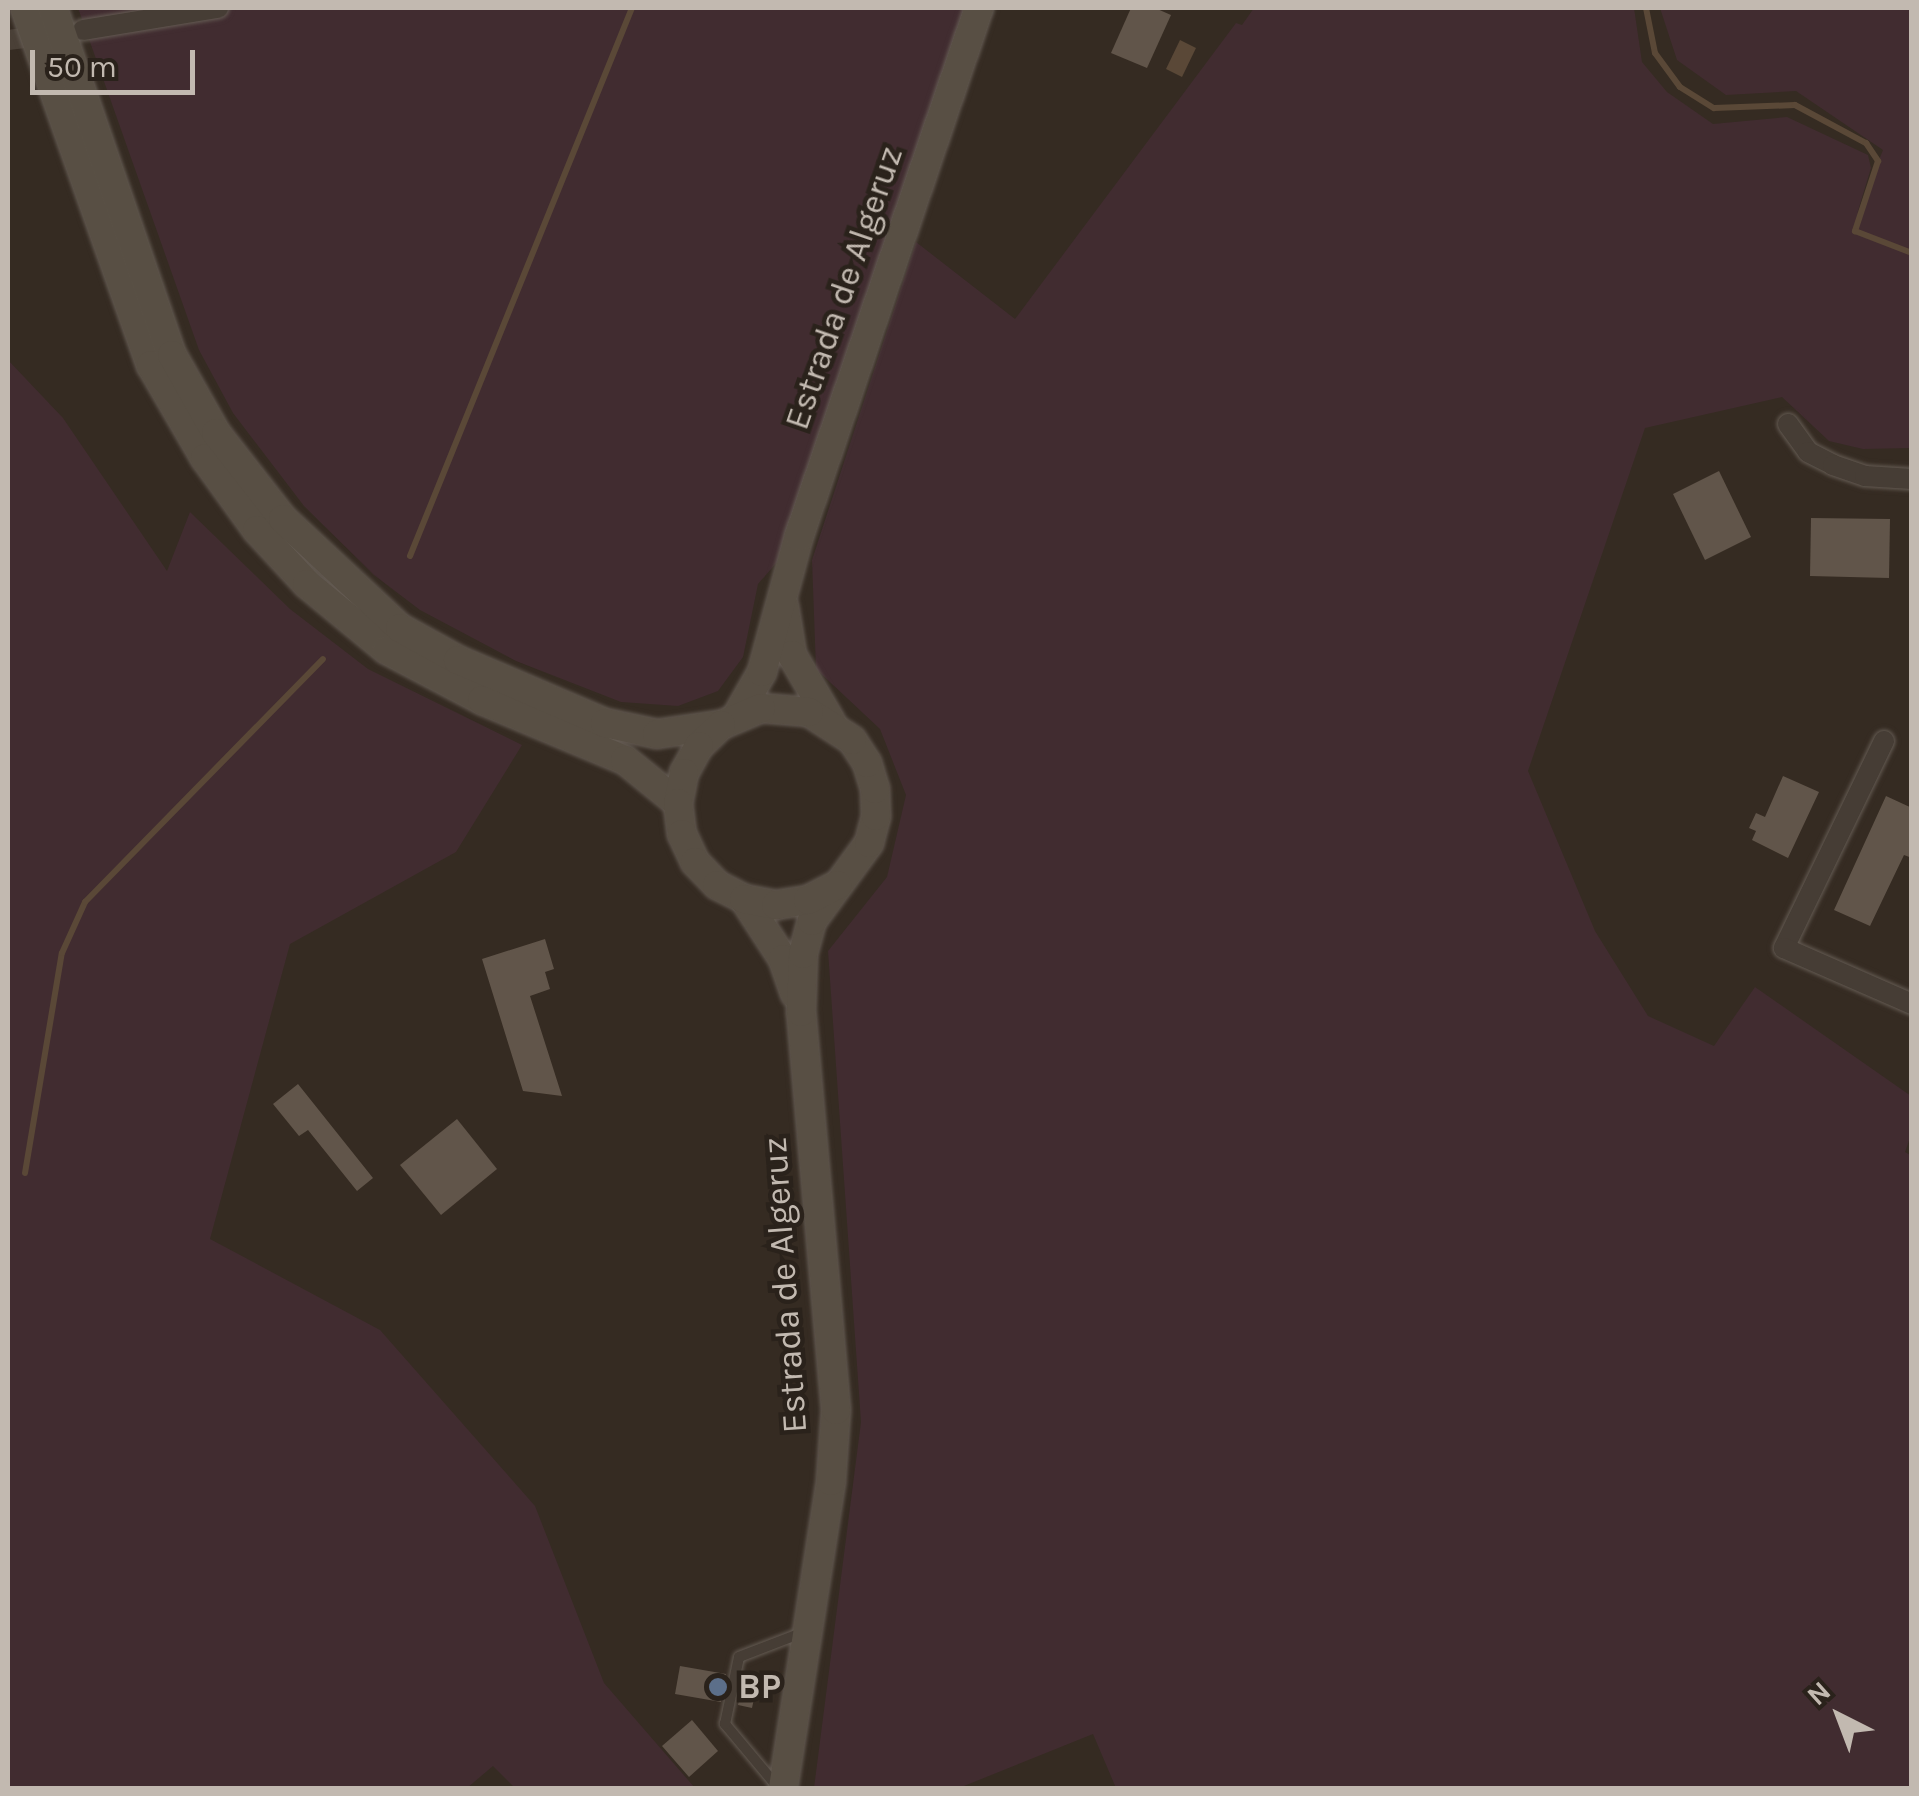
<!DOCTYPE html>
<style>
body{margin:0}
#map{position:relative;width:1919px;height:1796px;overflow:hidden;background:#352b22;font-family:Karla,sans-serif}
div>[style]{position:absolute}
.green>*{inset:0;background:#412c30}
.water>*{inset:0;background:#5a4837}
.stream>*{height:6px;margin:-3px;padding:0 3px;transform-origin:3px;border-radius:3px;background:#5a4837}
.building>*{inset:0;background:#61554a}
.street-tunnel>*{height:20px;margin-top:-10px;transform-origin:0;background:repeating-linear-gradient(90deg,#4a4037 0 20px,transparent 0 30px)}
.roads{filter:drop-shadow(0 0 2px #645b53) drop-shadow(0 0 2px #645b53)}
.lane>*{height:10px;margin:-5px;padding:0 5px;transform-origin:5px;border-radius:5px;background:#463d35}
.street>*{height:20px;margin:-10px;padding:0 10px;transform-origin:10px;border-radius:10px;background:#463d35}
.secondary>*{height:28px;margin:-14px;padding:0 14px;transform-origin:14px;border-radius:14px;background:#584f44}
.dots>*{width:28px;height:28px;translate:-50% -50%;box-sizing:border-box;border:5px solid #2a221b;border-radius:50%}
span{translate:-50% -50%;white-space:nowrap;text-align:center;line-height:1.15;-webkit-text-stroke:9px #2a221b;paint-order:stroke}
.street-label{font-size:35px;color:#c2b9b0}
.poi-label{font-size:35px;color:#c2b9b0;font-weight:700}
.left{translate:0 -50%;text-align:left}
.frame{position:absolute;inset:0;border:10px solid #c2b9b0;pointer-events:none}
.north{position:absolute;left:1789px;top:1666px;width:100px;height:100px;-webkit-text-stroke:8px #2a221b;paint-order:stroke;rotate:318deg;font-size:28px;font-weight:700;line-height:40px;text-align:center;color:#c2b9b0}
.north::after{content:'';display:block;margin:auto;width:35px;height:45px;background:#c2b9b0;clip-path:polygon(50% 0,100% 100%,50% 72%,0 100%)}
.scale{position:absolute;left:30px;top:50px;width:165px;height:45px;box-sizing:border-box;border:5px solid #c2b9b0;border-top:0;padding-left:12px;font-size:30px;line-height:35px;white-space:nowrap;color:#c2b9b0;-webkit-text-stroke:8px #2a221b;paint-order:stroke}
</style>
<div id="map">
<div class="green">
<div style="clip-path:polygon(78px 8px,981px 8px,784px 554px,758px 584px,743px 657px,718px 691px,678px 706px,621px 702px,516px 661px,420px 610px,374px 575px,304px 506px,233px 413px,199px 350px)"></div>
<div style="clip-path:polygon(1254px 8px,1634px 8px,1642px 62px,1667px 92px,1713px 124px,1787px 117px,1868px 155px,1871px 168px,1857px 214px,1883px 150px,1796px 91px,1726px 95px,1677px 60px,1660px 8px,1911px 8px,1911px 448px,1863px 449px,1829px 441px,1782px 397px,1645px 428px,1528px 771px,1595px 931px,1648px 1016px,1714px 1046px,1755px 987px,1911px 1096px,1911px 1135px,1905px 1152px,1912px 1156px,1911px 1788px,1116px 1788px,1093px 1734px,959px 1788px,814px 1788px,861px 1422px,828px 951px,887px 877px,906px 795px,880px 729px,816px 669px,812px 560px,916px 242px,1015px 319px,1236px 23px,1242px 25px)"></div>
<div style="clip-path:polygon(8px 360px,63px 418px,167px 571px,190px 512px,290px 609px,368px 669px,522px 745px,456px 852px,290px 944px,210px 1239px,380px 1330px,535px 1506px,604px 1683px,695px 1788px,515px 1788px,493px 1766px,467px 1788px,8px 1788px)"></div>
</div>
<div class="water">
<div style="clip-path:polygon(1180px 40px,1196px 48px,1182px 77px,1166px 69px)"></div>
</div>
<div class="stream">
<div style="left:1646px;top:8px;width:46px;rotate:78.7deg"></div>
<div style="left:1655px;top:53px;width:42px;rotate:53.7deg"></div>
<div style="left:1680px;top:87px;width:40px;rotate:32deg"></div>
<div style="left:1714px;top:108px;width:81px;rotate:-2.1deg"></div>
<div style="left:1795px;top:105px;width:81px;rotate:28.2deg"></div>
<div style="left:1866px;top:143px;width:22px;rotate:56deg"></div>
<div style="left:1878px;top:161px;width:74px;rotate:108.2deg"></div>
<div style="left:1855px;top:231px;width:61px;rotate:21.1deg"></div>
<div style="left:410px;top:556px;width:591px;rotate:-67.95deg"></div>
<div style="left:25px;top:1173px;width:223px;rotate:-80.5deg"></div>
<div style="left:62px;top:953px;width:56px;rotate:-65.7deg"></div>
<div style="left:85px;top:902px;width:340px;rotate:-45.6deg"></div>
</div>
<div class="building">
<div style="clip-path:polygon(1131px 8px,1155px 8px,1171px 15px,1147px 68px,1111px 53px)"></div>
<div style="clip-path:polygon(1719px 471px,1751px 537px,1705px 560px,1673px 494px)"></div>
<div style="clip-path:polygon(1811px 518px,1890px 519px,1889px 578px,1810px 576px)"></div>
<div style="clip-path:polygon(1783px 776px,1819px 792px,1788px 858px,1752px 840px,1756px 831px,1749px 828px,1756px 813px,1765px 817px)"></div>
<div style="clip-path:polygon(1886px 796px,1912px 808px,1912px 858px,1904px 855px,1870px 926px,1834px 910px)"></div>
<div style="clip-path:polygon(545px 939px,554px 969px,545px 972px,550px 989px,530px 996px,562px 1096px,523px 1091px,482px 959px)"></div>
<div style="clip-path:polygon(298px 1084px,373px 1178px,357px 1191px,308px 1130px,299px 1136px,273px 1104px)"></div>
<div style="clip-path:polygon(457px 1119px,497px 1169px,441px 1215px,400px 1165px)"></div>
<div style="clip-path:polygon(680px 1666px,726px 1674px,721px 1702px,675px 1694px)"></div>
<div style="clip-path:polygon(744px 1677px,758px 1680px,752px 1708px,738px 1705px)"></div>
<div style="clip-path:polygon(692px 1720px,718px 1751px,689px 1777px,662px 1746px)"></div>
</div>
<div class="street-tunnel">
<div style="left:8px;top:40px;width:38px;rotate:-7deg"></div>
</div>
<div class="roads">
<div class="lane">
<div style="left:776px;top:1785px;width:80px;rotate:-129.9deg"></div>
<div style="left:725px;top:1724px;width:68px;rotate:-78.2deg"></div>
<div style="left:739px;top:1657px;width:70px;rotate:-21deg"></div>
</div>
<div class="street">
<div style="left:83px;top:30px;width:137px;rotate:-9.3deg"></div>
<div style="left:1788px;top:424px;width:34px;rotate:54deg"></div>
<div style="left:1808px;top:452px;width:28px;rotate:27deg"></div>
<div style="left:1833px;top:465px;width:34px;rotate:19deg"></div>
<div style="left:1865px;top:476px;width:47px;rotate:3.7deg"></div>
<div style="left:1884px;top:741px;width:230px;rotate:115.8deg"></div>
<div style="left:1784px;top:948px;width:140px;rotate:23.6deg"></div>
</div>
<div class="secondary">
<div style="left:25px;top:8px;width:379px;rotate:70.6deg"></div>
<div style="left:151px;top:365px;width:108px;rotate:59.9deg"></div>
<div style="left:205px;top:458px;width:89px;rotate:54.2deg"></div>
<div style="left:257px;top:530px;width:74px;rotate:47.2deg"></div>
<div style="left:307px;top:584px;width:104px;rotate:39.5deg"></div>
<div style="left:387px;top:650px;width:107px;rotate:27.8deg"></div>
<div style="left:482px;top:700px;width:155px;rotate:22.8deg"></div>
<div style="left:625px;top:760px;width:68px;rotate:39.1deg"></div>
<div style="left:53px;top:8px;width:367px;rotate:71.1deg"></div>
<div style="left:172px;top:355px;width:90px;rotate:60.6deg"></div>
<div style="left:216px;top:433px;width:109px;rotate:52.1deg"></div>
<div style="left:283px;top:519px;width:160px;rotate:43deg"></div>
<div style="left:400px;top:628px;width:66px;rotate:28.9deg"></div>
<div style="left:458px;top:660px;width:160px;rotate:23.2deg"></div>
<div style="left:605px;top:723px;width:53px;rotate:11.9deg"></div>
<div style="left:657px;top:734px;width:64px;rotate:-8.1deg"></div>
<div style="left:784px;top:606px;width:50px;rotate:80.7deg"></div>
<div style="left:792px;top:655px;width:78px;rotate:59.8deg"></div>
<div style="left:737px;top:716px;width:51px;rotate:-60.4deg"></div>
<div style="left:762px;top:672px;width:141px;rotate:-74.8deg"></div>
<div style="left:799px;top:536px;width:558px;rotate:-71.18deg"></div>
<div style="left:744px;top:899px;width:72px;rotate:57deg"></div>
<div style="left:783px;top:959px;width:37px;rotate:71deg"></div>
<div style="left:783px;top:1788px;width:311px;rotate:-81.1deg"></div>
<div style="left:831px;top:1481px;width:71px;rotate:-86deg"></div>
<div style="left:836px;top:1410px;width:400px;rotate:-95deg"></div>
<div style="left:801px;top:1012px;width:58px;rotate:-88deg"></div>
<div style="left:803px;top:954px;width:34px;rotate:-75deg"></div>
<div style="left:812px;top:921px;width:97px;rotate:-53.8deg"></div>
<div style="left:869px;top:843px;width:28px;rotate:-75deg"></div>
<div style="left:876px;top:816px;width:27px;rotate:-92deg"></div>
<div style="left:875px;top:789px;width:27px;rotate:-107deg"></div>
<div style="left:867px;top:763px;width:27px;rotate:-123deg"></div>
<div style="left:852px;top:740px;width:51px;rotate:-146.9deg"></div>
<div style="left:809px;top:712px;width:48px;rotate:-175.2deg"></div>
<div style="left:761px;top:708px;width:43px;rotate:157deg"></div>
<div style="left:721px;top:725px;width:30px;rotate:136deg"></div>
<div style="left:699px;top:746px;width:31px;rotate:119deg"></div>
<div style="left:684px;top:773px;width:31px;rotate:101deg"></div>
<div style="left:678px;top:803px;width:31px;rotate:83deg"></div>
<div style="left:682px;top:834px;width:31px;rotate:65deg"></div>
<div style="left:695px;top:862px;width:32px;rotate:46deg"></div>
<div style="left:717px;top:885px;width:30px;rotate:27deg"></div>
<div style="left:744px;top:899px;width:33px;rotate:11deg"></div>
<div style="left:776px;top:905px;width:32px;rotate:-9deg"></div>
<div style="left:808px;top:900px;width:33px;rotate:-27deg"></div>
</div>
</div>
<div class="dots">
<div style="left:718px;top:1687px;background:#5c6f8a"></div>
</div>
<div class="street-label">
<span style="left:844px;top:288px;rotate:-71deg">Estrada de Algeruz</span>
<span style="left:785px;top:1285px;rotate:-94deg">Estrada de Algeruz</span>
</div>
<div class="poi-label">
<span class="left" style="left:738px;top:1687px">BP</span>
</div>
<div class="frame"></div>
<div class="north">N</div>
<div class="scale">50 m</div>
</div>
